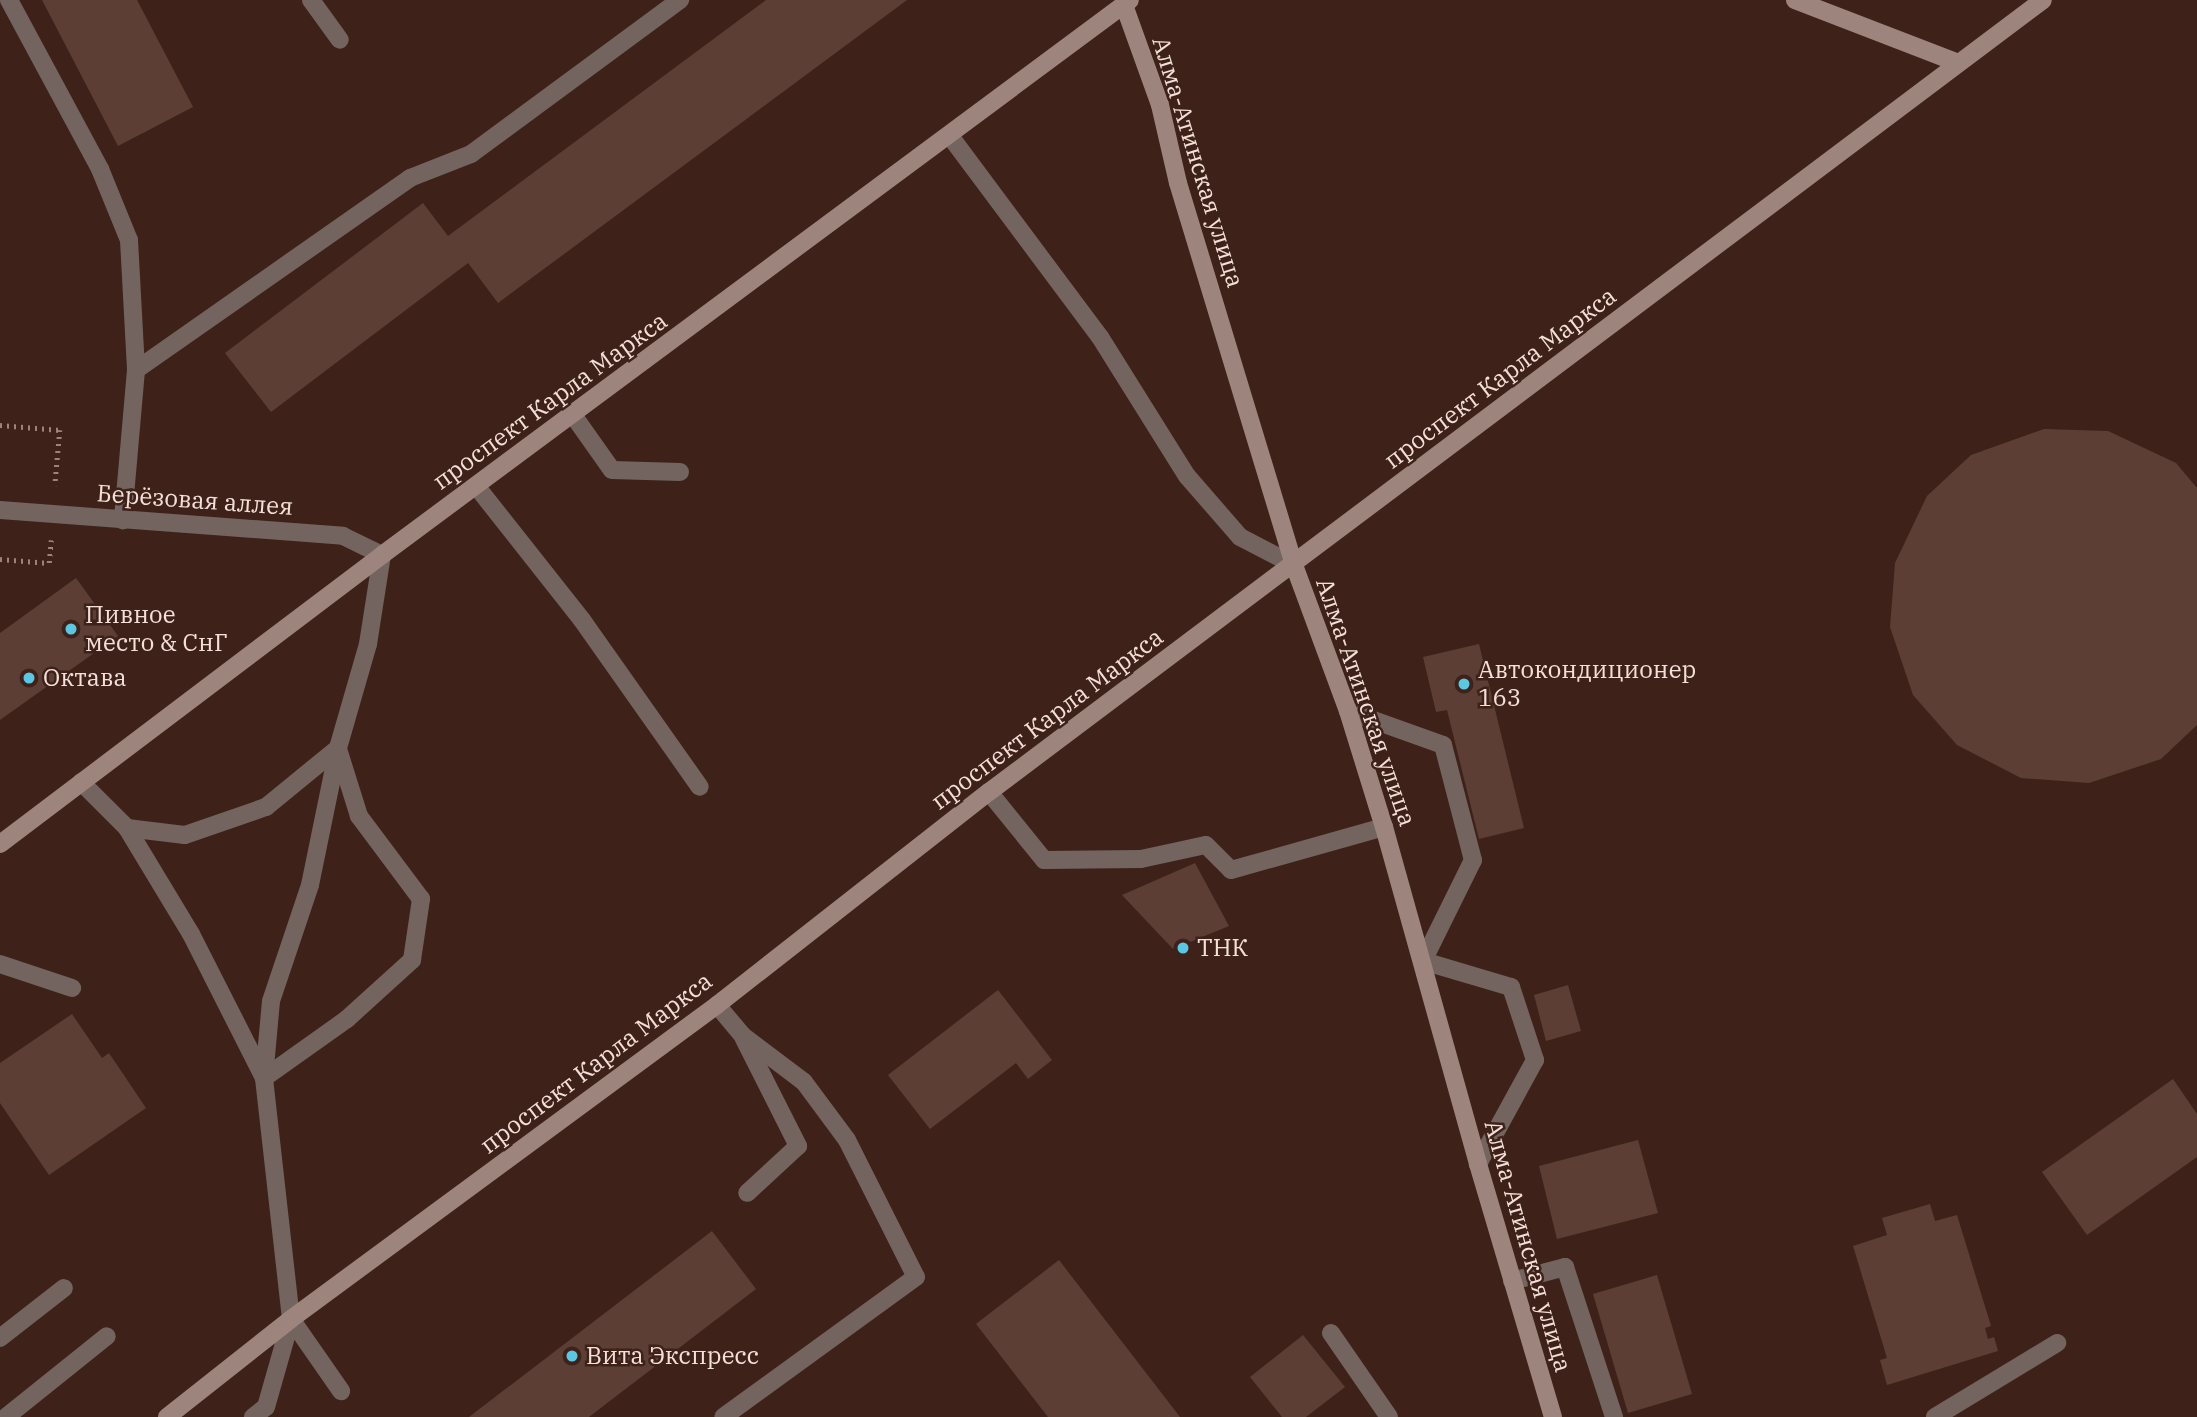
<!DOCTYPE html>
<meta charset="utf-8">
<style>
body{margin:0}
#map{position:relative;width:2197px;height:1417px;overflow:hidden;background:#3e2219;font-family:"IBM Plex Serif",serif}
div>[style]{position:absolute}
.building>*{inset:0;background:#5d3e35}
.path>*{height:4.5px;margin-top:-2.25px;transform-origin:0;background:repeating-linear-gradient(90deg,#9c847c 0 2px,transparent 0 7px)}
.lane>*{height:18px;margin:-9px;padding:0 9px;transform-origin:9px;border-radius:9px;background:#736460}
.street>*{height:18px;margin:-9px;padding:0 9px;transform-origin:9px;border-radius:9px;background:#736460}
.secondary>*{height:18px;margin:-9px;padding:0 9px;transform-origin:9px;border-radius:9px;background:#9d857e}
.dots>*{width:19px;height:19px;translate:-50% -50%;box-sizing:border-box;border:4px solid #3e2219;border-radius:50%}
span{translate:-50% -50%;white-space:nowrap;text-align:center;line-height:1.15;-webkit-text-stroke:5px #3e2219;paint-order:stroke}
.street-label{font-size:24px;color:#f4e0da}
.poi-label{font-size:24px;color:#f4e0da}
.left{translate:0 -50%;text-align:left}
</style>
<div id="map">
<div class="building">
<div style="clip-path:polygon(42px 0,137px 0,193px 107px,118px 146px)"></div>
<div style="clip-path:polygon(766px 0,907px 0,498px 303px,468px 263px,271px 412px,225px 353px,423px 203px,448px 236px)"></div>
<div style="clip-path:polygon(2044px 429px,2108px 431px,2176px 463px,2197px 488px,2197px 725px,2161px 759px,2089px 783px,2021px 778px,1957px 745px,1913px 695px,1890px 627px,1895px 563px,1927px 496px,1971px 455px)"></div>
<div style="clip-path:polygon(76px 578px,118px 636px,0 720px,0 633px)"></div>
<div style="clip-path:polygon(1479px 644px,1524px 828px,1479px 839px,1447px 710px,1436px 712px,1423px 657px)"></div>
<div style="clip-path:polygon(1195px 863px,1229px 926px,1173px 949px,1122px 895px)"></div>
<div style="clip-path:polygon(1568px 985px,1581px 1031px,1546px 1041px,1534px 995px)"></div>
<div style="clip-path:polygon(998px 990px,1052px 1060px,1028px 1079px,1016px 1063px,930px 1129px,888px 1075px)"></div>
<div style="clip-path:polygon(72px 1014px,102px 1058px,109px 1053px,146px 1108px,49px 1175px,0 1103px,0 1063px)"></div>
<div style="clip-path:polygon(2173px 1079px,2197px 1114px,2197px 1157px,2087px 1235px,2042px 1172px)"></div>
<div style="clip-path:polygon(1638px 1140px,1658px 1213px,1557px 1239px,1539px 1166px)"></div>
<div style="clip-path:polygon(1930px 1204px,1935px 1221px,1957px 1215px,1991px 1326px,1985px 1328px,1988px 1339px,1994px 1337px,1998px 1351px,1887px 1385px,1880px 1360px,1887px 1358px,1853px 1246px,1887px 1235px,1882px 1218px)"></div>
<div style="clip-path:polygon(712px 1231px,756px 1289px,589px 1417px,469px 1417px)"></div>
<div style="clip-path:polygon(1059px 1260px,1180px 1417px,1048px 1417px,976px 1324px)"></div>
<div style="clip-path:polygon(1657px 1275px,1692px 1394px,1628px 1413px,1593px 1294px)"></div>
<div style="clip-path:polygon(1303px 1335px,1345px 1387px,1306px 1417px,1282px 1417px,1250px 1377px)"></div>
</div>
<div class="path">
<div style="left:0;top:425px;width:60px;rotate:4.8deg"></div>
<div style="left:60px;top:430px;width:56px;rotate:95.1deg"></div>
<div style="left:0;top:559px;width:49px;rotate:4.7deg"></div>
<div style="left:49px;top:563px;width:23px;rotate:-85deg"></div>
</div>
<div class="lane">
<div style="left:9px;top:0;width:192px;rotate:61.7deg"></div>
<div style="left:100px;top:169px;width:77px;rotate:67.8deg"></div>
<div style="left:129px;top:240px;width:130px;rotate:86.9deg"></div>
<div style="left:136px;top:370px;width:151px;rotate:95deg"></div>
<div style="left:311px;top:0;width:49px;rotate:54.1deg"></div>
<div style="left:950px;top:136px;width:251px;rotate:53.3deg"></div>
<div style="left:1100px;top:337px;width:164px;rotate:58deg"></div>
<div style="left:1187px;top:476px;width:81px;rotate:49deg"></div>
<div style="left:1240px;top:537px;width:61px;rotate:27.4deg"></div>
<div style="left:136px;top:370px;width:335px;rotate:-35deg"></div>
<div style="left:410px;top:178px;width:66px;rotate:-21.5deg"></div>
<div style="left:471px;top:154px;width:260px;rotate:-36.4deg"></div>
<div style="left:573px;top:415px;width:67px;rotate:54.7deg"></div>
<div style="left:612px;top:470px;width:68px;rotate:1.7deg"></div>
<div style="left:477px;top:487px;width:169px;rotate:51.7deg"></div>
<div style="left:582px;top:620px;width:204px;rotate:54.8deg"></div>
<div style="left:1348px;top:711px;width:101px;rotate:19.7deg"></div>
<div style="left:1443px;top:745px;width:119px;rotate:75.4deg"></div>
<div style="left:1473px;top:860px;width:113px;rotate:116.3deg"></div>
<div style="left:1423px;top:961px;width:92px;rotate:16.5deg"></div>
<div style="left:1511px;top:987px;width:77px;rotate:71.8deg"></div>
<div style="left:1535px;top:1060px;width:119px;rotate:118.7deg"></div>
<div style="left:81px;top:782px;width:65px;rotate:45deg"></div>
<div style="left:127px;top:828px;width:124px;rotate:58.9deg"></div>
<div style="left:191px;top:934px;width:161px;rotate:63.1deg"></div>
<div style="left:264px;top:1078px;width:102px;rotate:-35.4deg"></div>
<div style="left:347px;top:1019px;width:88px;rotate:-42.2deg"></div>
<div style="left:412px;top:960px;width:62px;rotate:-81.6deg"></div>
<div style="left:421px;top:899px;width:104px;rotate:-126.8deg"></div>
<div style="left:359px;top:816px;width:67px;rotate:-107.4deg"></div>
<div style="left:989px;top:792px;width:87px;rotate:51deg"></div>
<div style="left:1044px;top:860px;width:97px;rotate:-0.6deg"></div>
<div style="left:1141px;top:859px;width:66px;rotate:-12.2deg"></div>
<div style="left:1206px;top:845px;width:35px;rotate:45deg"></div>
<div style="left:1231px;top:870px;width:159px;rotate:-15.7deg"></div>
<div style="left:127px;top:828px;width:58px;rotate:6.9deg"></div>
<div style="left:185px;top:835px;width:86px;rotate:-19.1deg"></div>
<div style="left:266px;top:807px;width:93px;rotate:-39.3deg"></div>
<div style="left:0;top:964px;width:76px;rotate:18.4deg"></div>
<div style="left:717px;top:1005px;width:40px;rotate:50deg"></div>
<div style="left:743px;top:1036px;width:76px;rotate:37deg"></div>
<div style="left:804px;top:1082px;width:72px;rotate:53.4deg"></div>
<div style="left:847px;top:1140px;width:153px;rotate:63.3deg"></div>
<div style="left:916px;top:1277px;width:238px;rotate:144deg"></div>
<div style="left:744px;top:1039px;width:120px;rotate:63.2deg"></div>
<div style="left:798px;top:1146px;width:69px;rotate:137.3deg"></div>
<div style="left:1512px;top:1281px;width:55px;rotate:-14.8deg"></div>
<div style="left:1565px;top:1267px;width:158px;rotate:71.9deg"></div>
<div style="left:291px;top:1319px;width:88px;rotate:55.2deg"></div>
<div style="left:1331px;top:1333px;width:102px;rotate:55.4deg"></div>
<div style="left:0;top:1338px;width:81px;rotate:-38deg"></div>
<div style="left:6px;top:1417px;width:129px;rotate:-38.7deg"></div>
<div style="left:253px;top:1417px;width:16px;rotate:-38deg"></div>
<div style="left:266px;top:1407px;width:91px;rotate:-74.1deg"></div>
<div style="left:291px;top:1319px;width:243px;rotate:-96.4deg"></div>
<div style="left:264px;top:1078px;width:77px;rotate:-84.8deg"></div>
<div style="left:271px;top:1001px;width:122px;rotate:-71.4deg"></div>
<div style="left:310px;top:885px;width:140px;rotate:-78.4deg"></div>
<div style="left:338px;top:748px;width:108px;rotate:-73.9deg"></div>
<div style="left:368px;top:644px;width:90px;rotate:-81.1deg"></div>
<div style="left:1935px;top:1417px;width:143px;rotate:-31.2deg"></div>
</div>
<div class="street">
<div style="left:0;top:510px;width:344px;rotate:4.3deg"></div>
<div style="left:343px;top:536px;width:43px;rotate:26deg"></div>
</div>
<div class="secondary">
<div style="left:1795px;top:0;width:175px;rotate:21.1deg"></div>
<div style="left:1124px;top:5px;width:106px;rotate:70.2deg"></div>
<div style="left:1160px;top:105px;width:80px;rotate:77deg"></div>
<div style="left:1178px;top:183px;width:399px;rotate:73.1deg"></div>
<div style="left:1294px;top:565px;width:156px;rotate:69.7deg"></div>
<div style="left:1348px;top:711px;width:121px;rotate:72.8deg"></div>
<div style="left:1384px;top:827px;width:350px;rotate:74.4deg"></div>
<div style="left:1478px;top:1164px;width:264px;rotate:73.5deg"></div>
<div style="left:0;top:844px;width:479px;rotate:-37.1deg"></div>
<div style="left:382px;top:555px;width:931px;rotate:-36.57deg"></div>
<div style="left:167px;top:1417px;width:158px;rotate:-38.3deg"></div>
<div style="left:291px;top:1319px;width:529px;rotate:-36.39deg"></div>
<div style="left:717px;top:1005px;width:345px;rotate:-38.1deg"></div>
<div style="left:989px;top:792px;width:1318px;rotate:-36.92deg"></div>
</div>
<div class="dots">
<div style="left:71px;top:629px;background:#59c8e5"></div>
<div style="left:29px;top:678px;background:#59c8e5"></div>
<div style="left:1464px;top:684px;background:#59c8e5"></div>
<div style="left:1183px;top:948px;background:#59c8e5"></div>
<div style="left:572px;top:1356px;background:#59c8e5"></div>
</div>
<div class="street-label">
<span style="left:1198px;top:162px;rotate:73deg">Алма-Атинская улица</span>
<span style="left:1500px;top:378px;rotate:-37deg">проспект Карла Маркса</span>
<span style="left:550px;top:401px;rotate:-36deg">проспект Карла Маркса</span>
<span style="left:195px;top:500px;rotate:4deg">Берёзовая аллея</span>
<span style="left:1366px;top:702px;rotate:71deg">Алма-Атинская улица</span>
<span style="left:1047px;top:719px;rotate:-37deg">проспект Карла Маркса</span>
<span style="left:596px;top:1063px;rotate:-37deg">проспект Карла Маркса</span>
<span style="left:1528px;top:1246px;rotate:74deg">Алма-Атинская улица</span>
</div>
<div class="poi-label">
<span class="left" style="left:85px;top:629px">Пивное<br>место &amp; СнГ</span>
<span class="left" style="left:1478px;top:684px">Автокондиционер<br>163</span>
<span class="left" style="left:43px;top:678px">Октава</span>
<span class="left" style="left:1197px;top:948px">ТНК</span>
<span class="left" style="left:586px;top:1356px">Вита Экспресс</span>
</div>
</div>
